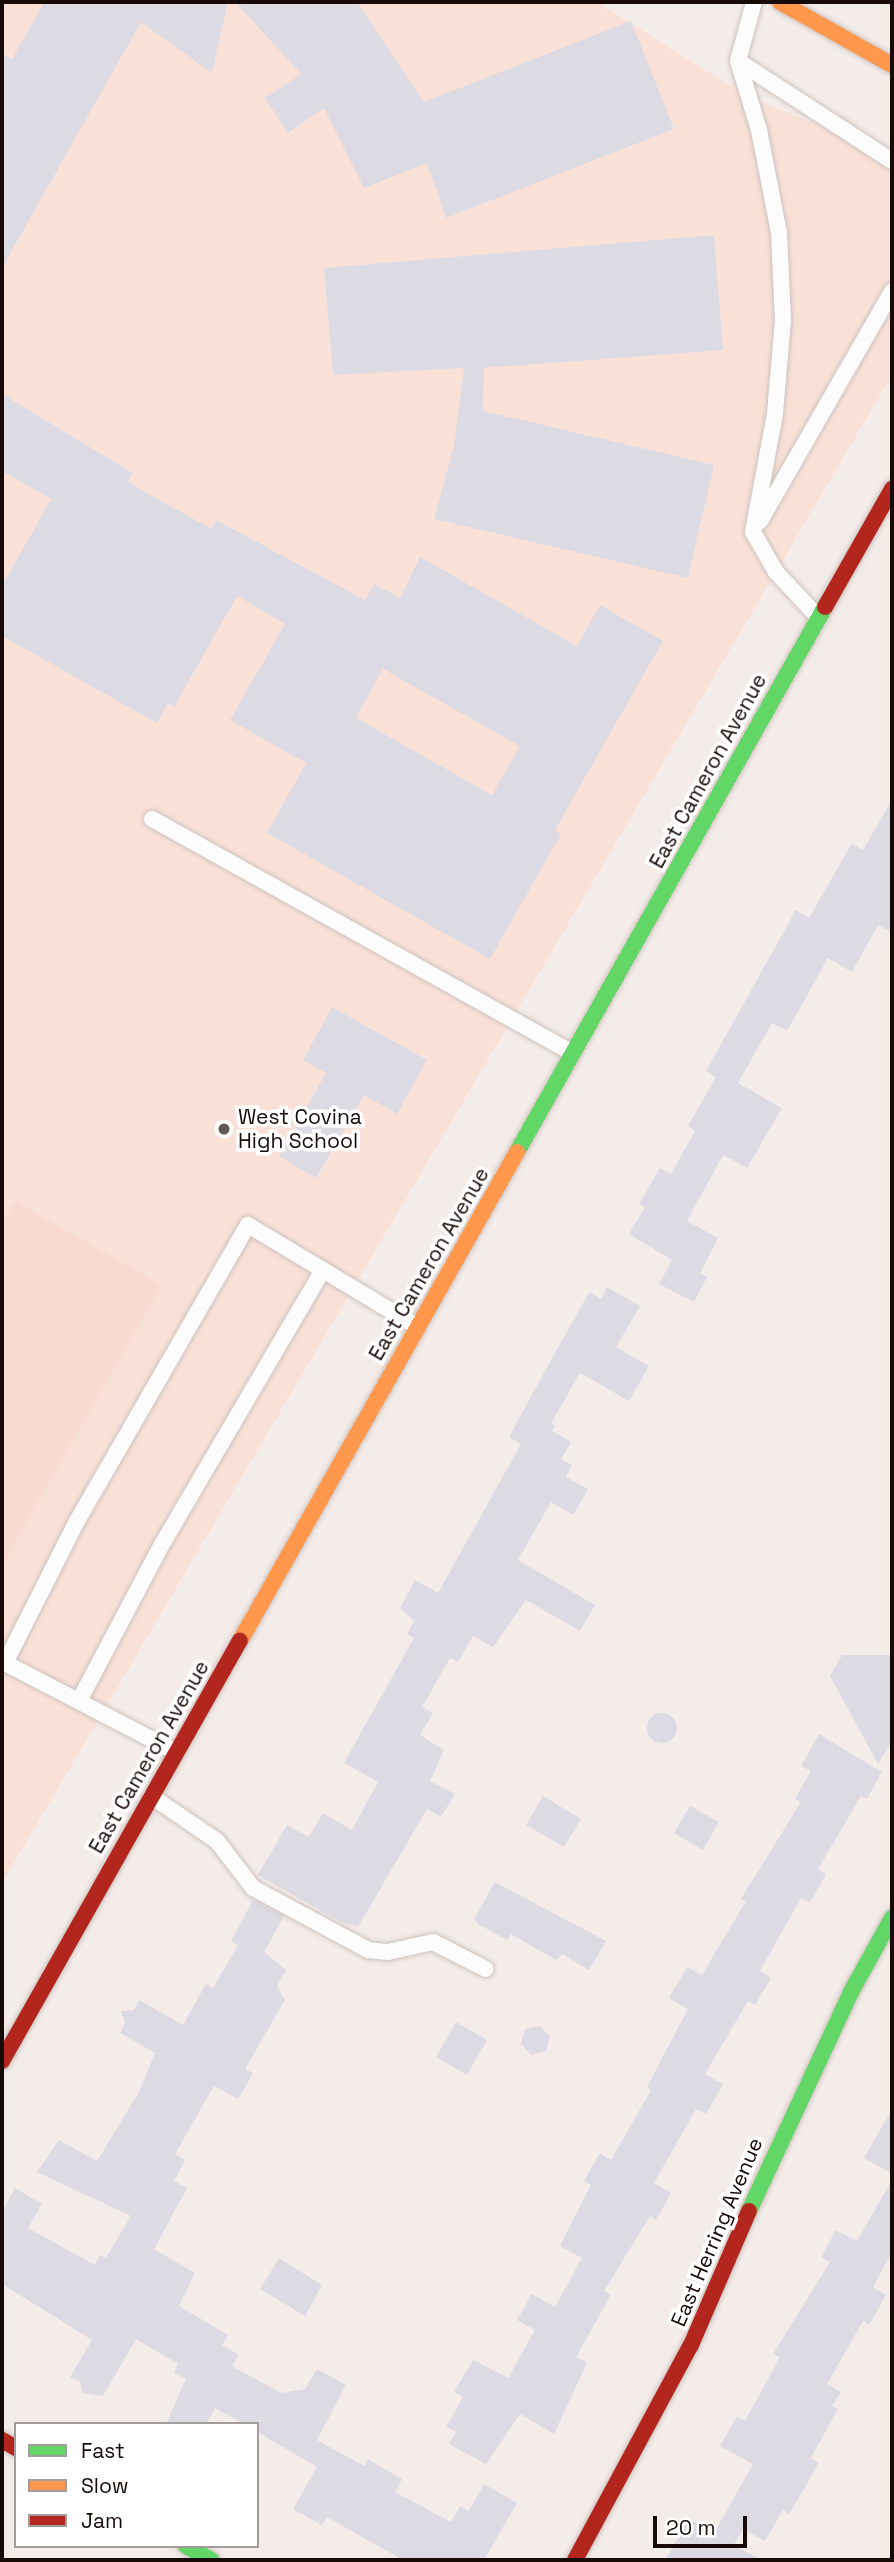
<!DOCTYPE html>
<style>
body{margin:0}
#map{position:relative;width:894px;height:2562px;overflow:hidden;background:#f4ece9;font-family:"Space Grotesk",sans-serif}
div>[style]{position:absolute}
.built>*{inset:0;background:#fae1d8}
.green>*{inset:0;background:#f8dad0}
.building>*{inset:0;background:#dcdbe3}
.round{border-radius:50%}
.roads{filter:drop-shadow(0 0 2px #ccc2be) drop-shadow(0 0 2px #ccc2be)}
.lane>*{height:16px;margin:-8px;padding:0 8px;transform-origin:8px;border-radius:8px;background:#fdfcfc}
.fast>*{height:16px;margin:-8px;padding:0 8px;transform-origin:8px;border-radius:8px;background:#63d668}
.slow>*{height:16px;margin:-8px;padding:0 8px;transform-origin:8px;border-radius:8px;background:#ff974d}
.jam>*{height:16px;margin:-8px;padding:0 8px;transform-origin:8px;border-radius:8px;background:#b3261e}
.dots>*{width:19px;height:19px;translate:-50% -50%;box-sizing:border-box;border:4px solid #fff;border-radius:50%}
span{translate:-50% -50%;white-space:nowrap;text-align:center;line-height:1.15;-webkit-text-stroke:7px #fff;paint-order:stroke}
.street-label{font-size:21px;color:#170a07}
.poi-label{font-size:21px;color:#170a07}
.left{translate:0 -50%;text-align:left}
.frame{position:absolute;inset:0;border:4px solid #170a07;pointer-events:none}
.legend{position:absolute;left:14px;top:2422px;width:245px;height:126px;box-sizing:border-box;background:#fff;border:2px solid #a29d9c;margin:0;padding:9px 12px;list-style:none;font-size:21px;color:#170a07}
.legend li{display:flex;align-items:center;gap:14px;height:35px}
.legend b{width:35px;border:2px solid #a29d9c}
.scale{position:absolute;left:653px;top:2516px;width:94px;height:32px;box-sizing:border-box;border:4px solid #170a07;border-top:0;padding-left:9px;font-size:21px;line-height:24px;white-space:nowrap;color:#170a07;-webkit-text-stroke:5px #fff;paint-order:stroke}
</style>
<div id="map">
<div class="built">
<div style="clip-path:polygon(2px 2px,597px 2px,745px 95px,892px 155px,892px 375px,2px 1883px)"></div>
</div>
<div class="green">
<div style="clip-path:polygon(15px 1201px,162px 1285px,2px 1565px,2px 1224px)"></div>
</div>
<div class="building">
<div style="clip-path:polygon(44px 2px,228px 2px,212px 73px,141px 22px,2px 268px,2px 53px,12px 59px)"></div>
<div style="clip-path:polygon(235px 2px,357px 2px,424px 102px,631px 21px,674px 129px,446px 218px,427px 163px,364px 188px,324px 108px,288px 133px,265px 98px,301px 74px)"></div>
<div style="clip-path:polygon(714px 235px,723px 350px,484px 368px,483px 411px,714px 465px,688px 578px,434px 519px,454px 446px,464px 368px,333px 375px,324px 268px)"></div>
<div style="clip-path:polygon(evenodd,2px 394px,133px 473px,128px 481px,150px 495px,212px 529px,216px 520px,365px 600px,374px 584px,400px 598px,420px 557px,577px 646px,600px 605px,663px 641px,555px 830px,561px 834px,490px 959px,267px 833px,306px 763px,230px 720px,285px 624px,237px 596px,174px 707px,168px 703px,157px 723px,2px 636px,2px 586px,51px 499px,2px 471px,2px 394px,383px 669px,520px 746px,492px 795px,356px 718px,383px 669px)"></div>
<div style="clip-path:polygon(892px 800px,892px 933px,878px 925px,852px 972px,828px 958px,787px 1031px,772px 1023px,738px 1083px,782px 1108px,747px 1168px,723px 1155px,687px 1221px,718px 1238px,700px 1273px,707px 1277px,694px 1302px,659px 1284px,672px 1260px,629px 1234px,645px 1207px,639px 1204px,660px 1168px,671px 1174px,695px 1131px,688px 1126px,716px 1077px,706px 1071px,796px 910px,809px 918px,852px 843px,863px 850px)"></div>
<div style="clip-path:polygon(332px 1007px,427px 1060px,397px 1114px,364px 1095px,316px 1178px,279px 1156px,326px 1073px,303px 1060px)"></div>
<div style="clip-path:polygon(607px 1287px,640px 1306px,616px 1347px,649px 1366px,629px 1401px,580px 1373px,551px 1423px,555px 1426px,552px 1431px,571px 1442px,561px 1459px,572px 1465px,566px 1477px,588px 1489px,573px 1515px,551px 1502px,518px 1560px,595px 1605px,580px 1631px,526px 1600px,493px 1647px,473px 1636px,458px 1662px,450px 1658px,422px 1707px,433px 1713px,420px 1735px,444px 1750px,430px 1781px,455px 1794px,441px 1817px,427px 1809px,358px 1927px,339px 1921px,258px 1875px,287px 1825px,309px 1837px,323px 1813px,352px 1830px,378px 1782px,344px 1763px,414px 1638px,407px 1634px,414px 1621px,400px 1608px,415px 1580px,438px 1593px,521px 1444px,509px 1437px,535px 1389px,587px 1296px,590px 1292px,601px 1299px)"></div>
<div style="clip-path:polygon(842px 1655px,892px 1655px,892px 1741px,878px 1764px,830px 1676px)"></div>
<div class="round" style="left:647px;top:1713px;width:30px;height:30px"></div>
<div style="clip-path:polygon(819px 1734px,882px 1772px,867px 1799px,861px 1796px,818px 1869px,826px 1874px,810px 1903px,801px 1898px,760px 1971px,771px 1978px,755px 2005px,748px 2001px,705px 2074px,723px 2084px,706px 2114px,696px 2109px,654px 2183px,671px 2193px,656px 2220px,650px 2216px,604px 2291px,611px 2295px,576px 2357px,587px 2363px,554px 2434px,520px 2414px,486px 2464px,449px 2444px,456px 2432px,446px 2427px,463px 2397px,454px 2392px,473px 2360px,508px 2378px,535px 2330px,517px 2320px,532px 2294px,555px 2307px,582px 2258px,560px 2246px,591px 2185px,584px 2181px,600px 2153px,611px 2160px,651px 2090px,647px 2087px,688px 2009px,669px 1998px,687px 1967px,702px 1975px,746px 1901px,741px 1899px,801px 1802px,795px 1799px,811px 1771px,801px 1766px)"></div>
<div style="clip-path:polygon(543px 1796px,581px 1819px,564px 1847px,526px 1825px)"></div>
<div style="clip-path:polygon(690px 1806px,719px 1822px,703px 1850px,674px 1833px)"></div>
<div style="clip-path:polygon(495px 1882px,606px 1941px,589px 1970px,562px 1954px,556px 1960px,511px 1934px,507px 1940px,478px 1924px,474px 1919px)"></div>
<div style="clip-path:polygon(253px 1900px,284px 1916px,264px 1952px,286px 1970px,277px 1986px,285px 2000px,245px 2069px,253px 2073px,238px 2099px,214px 2086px,175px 2154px,185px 2160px,174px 2181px,187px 2188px,154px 2249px,195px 2273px,179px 2306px,228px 2335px,222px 2345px,239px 2355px,232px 2366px,281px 2393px,305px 2389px,317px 2369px,346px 2385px,317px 2440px,364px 2466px,368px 2459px,402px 2479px,395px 2492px,451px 2522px,460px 2506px,469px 2511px,484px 2484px,517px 2503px,484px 2560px,403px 2560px,327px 2517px,322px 2525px,293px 2509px,317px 2467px,269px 2439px,257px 2431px,257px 2424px,244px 2424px,215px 2408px,206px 2424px,166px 2424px,186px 2379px,174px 2372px,178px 2364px,136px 2339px,103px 2396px,82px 2393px,80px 2382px,70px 2377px,92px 2340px,2px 2284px,2px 2212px,15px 2188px,42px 2204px,28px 2228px,95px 2265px,100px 2255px,106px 2258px,131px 2216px,37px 2172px,59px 2140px,97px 2161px,139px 2092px,155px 2053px,120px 2033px,125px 2023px,121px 2011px,134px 2010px,139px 2000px,183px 2025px,206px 1984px,213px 1988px,238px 1945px,231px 1941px)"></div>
<div style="clip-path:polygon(456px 2022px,487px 2040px,467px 2075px,436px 2057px)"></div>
<div style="clip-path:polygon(540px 2026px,550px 2037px,546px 2051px,531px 2055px,521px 2044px,525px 2029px)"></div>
<div style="clip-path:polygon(892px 2109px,892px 2174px,864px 2158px)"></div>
<div style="clip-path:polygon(892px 2180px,892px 2252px,873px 2287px,886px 2295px,869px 2325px,863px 2321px,827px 2384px,841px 2392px,832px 2406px,838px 2409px,811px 2458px,819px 2463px,789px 2514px,783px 2510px,765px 2541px,743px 2529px,734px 2545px,762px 2560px,665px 2560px,689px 2519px,714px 2533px,753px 2464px,720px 2446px,737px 2416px,745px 2421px,780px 2357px,773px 2354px,830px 2262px,821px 2257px,836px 2230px,857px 2241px)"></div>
<div style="clip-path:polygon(279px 2258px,322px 2285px,305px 2316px,260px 2289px)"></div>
</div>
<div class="roads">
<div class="lane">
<div style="left:754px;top:2px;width:61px;rotate:105.2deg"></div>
<div style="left:738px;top:61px;width:72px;rotate:73.1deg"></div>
<div style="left:759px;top:130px;width:105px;rotate:79deg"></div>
<div style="left:779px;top:233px;width:87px;rotate:87.4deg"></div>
<div style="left:783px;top:320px;width:94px;rotate:94.9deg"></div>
<div style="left:775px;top:414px;width:120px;rotate:100.6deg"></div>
<div style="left:753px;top:532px;width:46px;rotate:60.1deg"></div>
<div style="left:776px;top:572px;width:62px;rotate:47deg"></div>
<div style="left:738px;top:61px;width:184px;rotate:33deg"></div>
<div style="left:760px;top:521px;width:265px;rotate:-60.1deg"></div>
<div style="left:152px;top:819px;width:481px;rotate:29.1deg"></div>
<div style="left:79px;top:1701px;width:175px;rotate:-62.1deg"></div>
<div style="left:161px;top:1546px;width:320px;rotate:-59.6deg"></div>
<div style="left:176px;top:1752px;width:193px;rotate:-152.5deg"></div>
<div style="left:5px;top:1663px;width:159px;rotate:-63.1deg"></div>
<div style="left:77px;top:1521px;width:342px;rotate:-60deg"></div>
<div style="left:248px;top:1225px;width:198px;rotate:31deg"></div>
<div style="left:151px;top:1796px;width:80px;rotate:34.3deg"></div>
<div style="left:217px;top:1841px;width:59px;rotate:52.5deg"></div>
<div style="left:253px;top:1888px;width:131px;rotate:28.3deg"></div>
<div style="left:368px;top:1950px;width:20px;rotate:6deg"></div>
<div style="left:388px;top:1952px;width:46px;rotate:-12.5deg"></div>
<div style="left:433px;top:1942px;width:59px;rotate:27deg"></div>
</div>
<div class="fast">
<div style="left:517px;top:1152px;width:626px;rotate:-60.53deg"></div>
<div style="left:749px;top:2211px;width:242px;rotate:-65deg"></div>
<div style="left:851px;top:1992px;width:85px;rotate:-61deg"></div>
<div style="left:186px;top:2546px;width:29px;rotate:29deg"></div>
</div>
<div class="slow">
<div style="left:780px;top:2px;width:129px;rotate:29.4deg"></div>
<div style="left:240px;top:1641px;width:562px;rotate:-60.47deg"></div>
</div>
<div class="jam">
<div style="left:825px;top:607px;width:136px;rotate:-60.4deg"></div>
<div style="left:2px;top:2061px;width:483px;rotate:-60.5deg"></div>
<div style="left:2px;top:2440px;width:16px;rotate:30deg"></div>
<div style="left:575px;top:2560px;width:244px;rotate:-61.7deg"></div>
<div style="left:691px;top:2345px;width:146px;rotate:-66.6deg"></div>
</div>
</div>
<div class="dots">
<div style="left:224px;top:1129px;background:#645956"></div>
</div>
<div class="street-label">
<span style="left:708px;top:771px;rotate:-61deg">East Cameron Avenue</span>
<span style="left:429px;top:1264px;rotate:-60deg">East Cameron Avenue</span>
<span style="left:149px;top:1757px;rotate:-60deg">East Cameron Avenue</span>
<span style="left:717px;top:2232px;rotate:-67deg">East Herring Avenue</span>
</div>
<div class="poi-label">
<span class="left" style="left:238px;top:1129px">West Covina<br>High School</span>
</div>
<div class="frame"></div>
<ul class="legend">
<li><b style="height:9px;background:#63d668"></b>Fast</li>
<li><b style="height:9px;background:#ff974d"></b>Slow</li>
<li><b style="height:9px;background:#b3261e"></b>Jam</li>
</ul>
<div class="scale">20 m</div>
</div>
